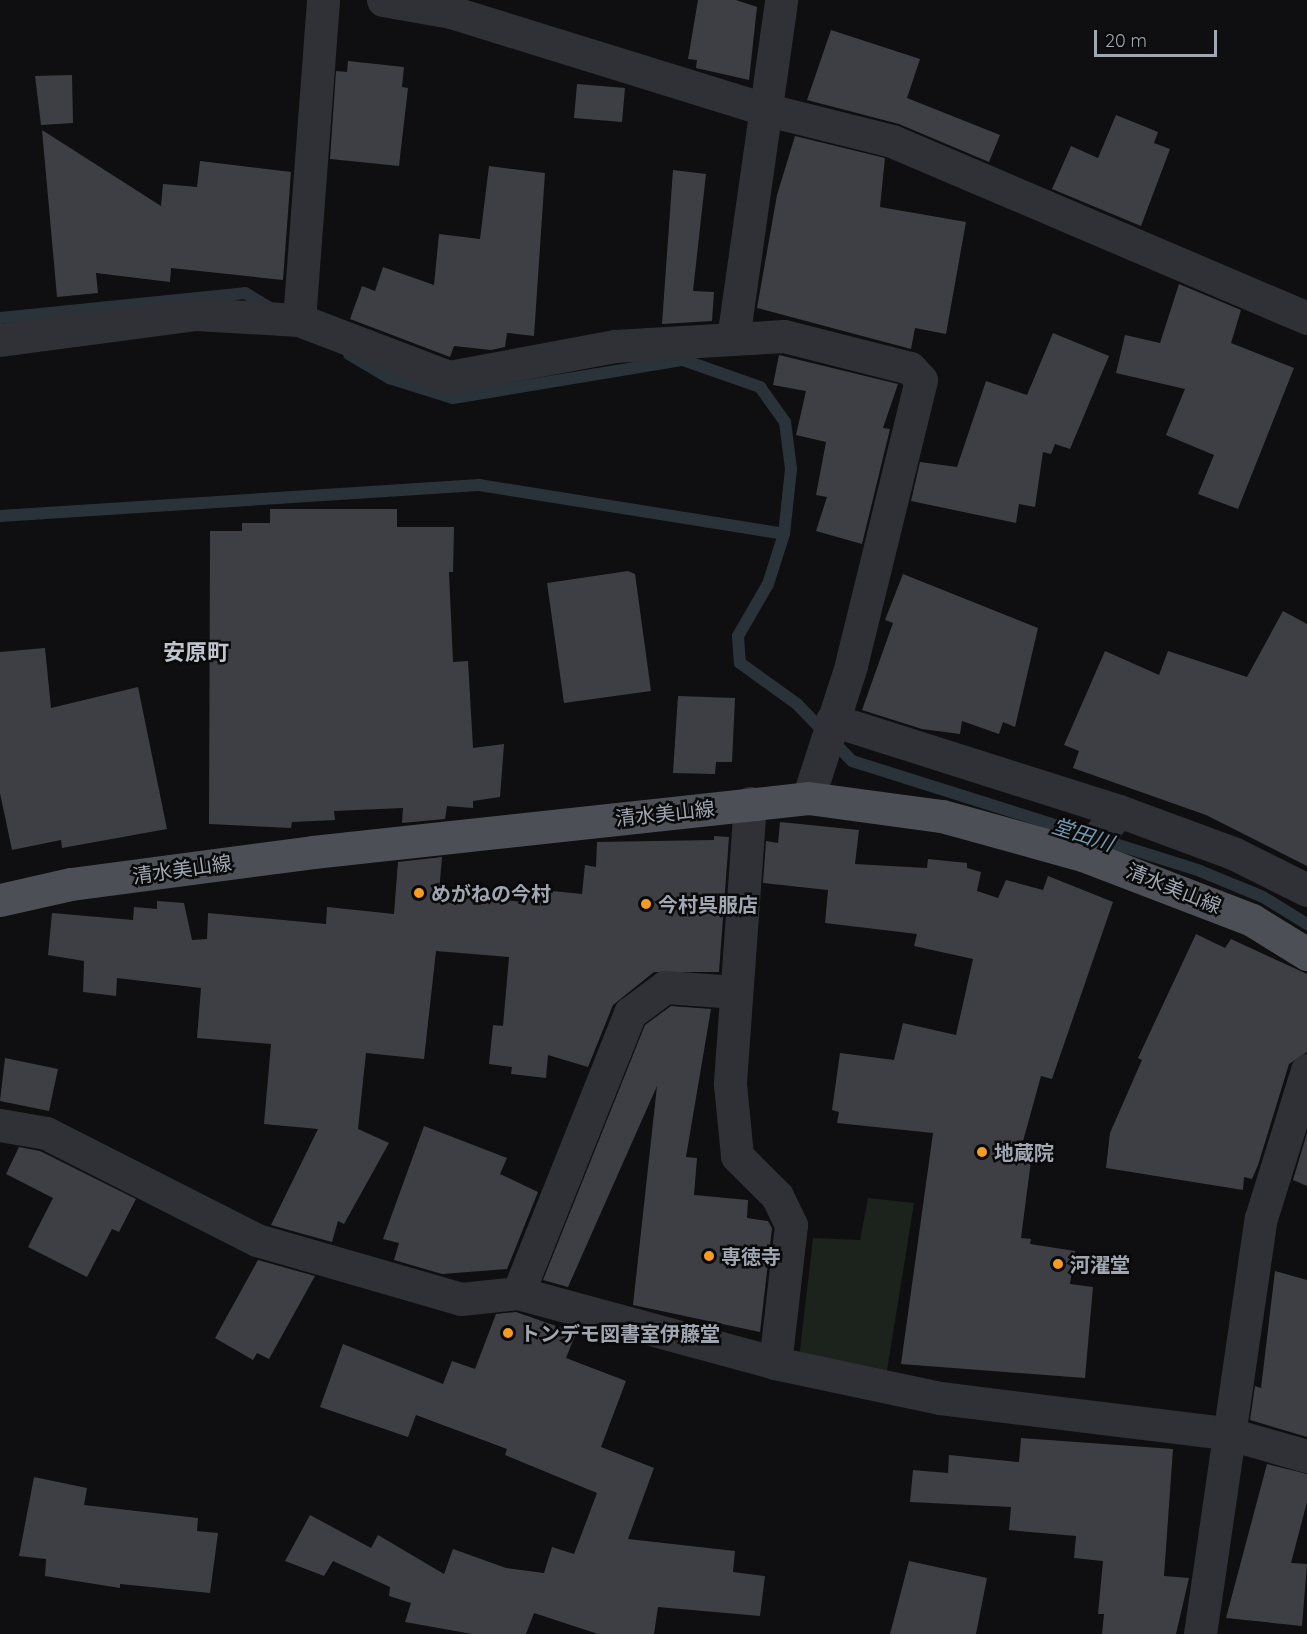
<!DOCTYPE html>
<meta charset="utf-8">
<style>
body{margin:0}
#map{position:relative;width:1307px;height:1634px;overflow:hidden;background:#0f0f11;font-family:Quicksand,"Noto Sans JP",sans-serif}
div>[style]{position:absolute}
.green>*{inset:0;background:#1b231c}
.stream>*{height:12px;margin:-6px;padding:0 6px;transform-origin:6px;border-radius:6px;background:#293339}
.building>*{inset:0;background:#3e3f44}
.minor>*{height:33px;margin:-16.5px;padding:0 16.5px;transform-origin:16.5px;border-radius:16.5px;background:#303136}
.major>*{height:33px;margin:-16.5px;padding:0 16.5px;transform-origin:16.5px;border-radius:16.5px;background:#4c4f55}
.dots>*{width:16px;height:16px;translate:-50% -50%;box-sizing:border-box;border:3px solid #0a0a0b;border-radius:50%}
span{translate:-50% -50%;white-space:nowrap;text-align:center;line-height:1.15;-webkit-text-stroke:5px #0a0a0b;paint-order:stroke}
.street-label{font-size:20px;color:#a0a7b2}
.poi-label{font-size:20px;color:#a0a7b2;font-weight:700}
.left{translate:0 -50%;text-align:left}
.water-label{font-size:21px;color:#7499af;font-style:italic}
.quarter-label{font-size:22px;color:#c1c5ce;font-weight:700}
.scale{position:absolute;left:1094px;top:30px;width:123px;height:27px;box-sizing:border-box;border:3px solid #a0a7b2;border-top:0;padding-left:8px;font-size:18px;line-height:21px;white-space:nowrap;color:#a0a7b2;-webkit-text-stroke:4px #0a0a0b;paint-order:stroke}
</style>
<div id="map">
<div class="green">
<div style="clip-path:polygon(868px 1198px,914px 1203px,886px 1377px,799px 1359px,813px 1238px,860px 1240px)"></div>
</div>
<div class="stream">
<div style="left:0;top:318px;width:246px;rotate:-5.8deg"></div>
<div style="left:245px;top:293px;width:31px;rotate:31deg"></div>
<div style="left:349px;top:354px;width:47px;rotate:31deg"></div>
<div style="left:389px;top:378px;width:67px;rotate:17.4deg"></div>
<div style="left:453px;top:398px;width:233px;rotate:-9.4deg"></div>
<div style="left:683px;top:360px;width:82px;rotate:19.3deg"></div>
<div style="left:760px;top:387px;width:43px;rotate:54.5deg"></div>
<div style="left:785px;top:422px;width:47px;rotate:82.7deg"></div>
<div style="left:791px;top:469px;width:65px;rotate:96.1deg"></div>
<div style="left:784px;top:534px;width:52px;rotate:107.7deg"></div>
<div style="left:768px;top:584px;width:60px;rotate:120deg"></div>
<div style="left:738px;top:636px;width:27px;rotate:86deg"></div>
<div style="left:740px;top:663px;width:70px;rotate:35.7deg"></div>
<div style="left:797px;top:704px;width:79px;rotate:46deg"></div>
<div style="left:852px;top:761px;width:365px;rotate:17.5deg"></div>
<div style="left:1200px;top:871px;width:68px;rotate:22.4deg"></div>
<div style="left:1263px;top:897px;width:52px;rotate:31.5deg"></div>
<div style="left:0;top:516px;width:480px;rotate:-3.7deg"></div>
<div style="left:479px;top:485px;width:309px;rotate:9.1deg"></div>
</div>
<div class="building">
<div style="clip-path:polygon(698px 0,736px 0,757px 7px,749px 80px,696px 68px,697px 60px,688px 59px)"></div>
<div style="clip-path:polygon(831px 30px,920px 59px,907px 98px,1000px 135px,989px 162px,899px 124px,807px 100px)"></div>
<div style="clip-path:polygon(348px 61px,404px 67px,402px 87px,408px 88px,399px 166px,330px 159px,336px 71px,347px 72px)"></div>
<div style="clip-path:polygon(72px 75px,73px 123px,41px 125px,35px 76px)"></div>
<div style="clip-path:polygon(577px 84px,625px 88px,622px 122px,574px 118px)"></div>
<div style="clip-path:polygon(1116px 115px,1158px 132px,1154px 143px,1170px 149px,1141px 226px,1052px 189px,1071px 146px,1098px 158px)"></div>
<div style="clip-path:polygon(42px 130px,161px 206px,163px 184px,197px 187px,200px 161px,291px 172px,283px 280px,171px 268px,170px 282px,96px 273px,98px 293px,57px 297px)"></div>
<div style="clip-path:polygon(795px 136px,885px 158px,880px 207px,966px 222px,946px 334px,915px 328px,911px 349px,757px 308px,777px 195px)"></div>
<div style="clip-path:polygon(489px 166px,545px 173px,534px 336px,507px 333px,505px 347px,491px 350px,454px 346px,450px 357px,350px 319px,362px 286px,375px 291px,383px 267px,434px 285px,439px 234px,480px 239px)"></div>
<div style="clip-path:polygon(673px 170px,706px 174px,693px 291px,714px 292px,712px 321px,662px 324px)"></div>
<div style="clip-path:polygon(1179px 284px,1241px 310px,1231px 343px,1294px 368px,1238px 509px,1198px 494px,1214px 455px,1166px 435px,1185px 389px,1116px 373px,1125px 335px,1160px 343px)"></div>
<div style="clip-path:polygon(1053px 333px,1109px 356px,1070px 449px,1055px 444px,1051px 454px,1043px 452px,1035px 507px,1019px 504px,1016px 523px,911px 501px,920px 462px,957px 467px,986px 381px,1027px 395px)"></div>
<div style="clip-path:polygon(779px 355px,898px 384px,883px 428px,890px 429px,862px 544px,816px 531px,827px 497px,816px 495px,826px 442px,796px 435px,806px 391px,773px 385px)"></div>
<div style="clip-path:polygon(270px 509px,397px 509px,397px 527px,454px 527px,453px 572px,449px 572px,453px 662px,468px 661px,473px 748px,504px 744px,500px 797px,473px 801px,473px 808px,447px 806px,445px 819px,402px 823px,403px 808px,334px 811px,335px 820px,292px 822px,291px 828px,209px 824px,210px 531px,242px 531px,242px 523px,270px 523px)"></div>
<div style="clip-path:polygon(628px 571px,635px 574px,651px 691px,564px 703px,547px 583px)"></div>
<div style="clip-path:polygon(903px 574px,1038px 628px,1015px 727px,1003px 722px,999px 734px,962px 721px,960px 734px,922px 729px,862px 710px,893px 623px,885px 620px)"></div>
<div style="clip-path:polygon(1283px 611px,1307px 624px,1307px 866px,1206px 815px,1073px 768px,1079px 751px,1064px 745px,1105px 651px,1159px 675px,1168px 651px,1247px 677px)"></div>
<div style="clip-path:polygon(45px 648px,51px 708px,138px 687px,167px 829px,62px 848px,61px 840px,12px 850px,0 793px,0 652px)"></div>
<div style="clip-path:polygon(678px 696px,735px 698px,732px 762px,716px 762px,715px 774px,673px 773px)"></div>
<div style="clip-path:polygon(780px 822px,859px 830px,855px 864px,927px 868px,928px 859px,967px 863px,967px 868px,981px 872px,977px 891px,998px 898px,1006px 880px,1043px 890px,1048px 876px,1113px 902px,1052px 1079px,1041px 1076px,1020px 1152px,1032px 1153px,1021px 1238px,1031px 1239px,1030px 1244px,1075px 1251px,1070px 1284px,1093px 1287px,1085px 1378px,901px 1364px,933px 1133px,837px 1123px,839px 1112px,832px 1110px,840px 1053px,894px 1060px,903px 1023px,956px 1035px,973px 959px,914px 946px,917px 934px,825px 923px,828px 890px,763px 883px,766px 841px,778px 843px)"></div>
<div style="clip-path:polygon(714px 836px,729px 837px,719px 972px,654px 972px,613px 1005px,588px 1067px,548px 1055px,546px 1078px,511px 1074px,512px 1067px,489px 1064px,493px 1025px,503px 1026px,509px 957px,436px 951px,424px 1059px,366px 1053px,358px 1129px,389px 1143px,344px 1224px,338px 1221px,332px 1242px,271px 1225px,318px 1129px,264px 1124px,271px 1044px,197px 1038px,201px 988px,117px 978px,116px 996px,83px 992px,84px 961px,48px 955px,52px 913px,133px 920px,134px 907px,157px 909px,157px 901px,184px 903px,192px 940px,207px 939px,208px 913px,326px 924px,327px 907px,394px 914px,398px 862px,442px 857px,439px 893px,522px 902px,523px 888px,582px 894px,585px 865px,596px 867px,597px 842px,714px 840px)"></div>
<div style="clip-path:polygon(1196px 934px,1225px 948px,1231px 939px,1307px 974px,1307px 1052px,1289px 1064px,1258px 1165px,1252px 1179px,1244px 1177px,1243px 1190px,1106px 1168px,1110px 1133px,1142px 1060px,1138px 1058px)"></div>
<div style="clip-path:polygon(671px 1006px,711px 1009px,686px 1157px,697px 1158px,694px 1195px,748px 1200px,747px 1218px,768px 1221px,772px 1228px,760px 1332px,633px 1305px,657px 1086px,568px 1287px,543px 1280px,645px 1025px)"></div>
<div style="clip-path:polygon(5px 1058px,58px 1069px,49px 1111px,0 1101px)"></div>
<div style="clip-path:polygon(424px 1126px,507px 1158px,500px 1174px,538px 1192px,507px 1269px,442px 1274px,394px 1260px,399px 1243px,383px 1239px)"></div>
<div style="clip-path:polygon(1307px 1133px,1307px 1186px,1293px 1180px)"></div>
<div style="clip-path:polygon(19px 1147px,40px 1151px,136px 1199px,119px 1232px,112px 1229px,87px 1277px,28px 1247px,53px 1198px,6px 1174px)"></div>
<div style="clip-path:polygon(258px 1260px,315px 1276px,269px 1359px,257px 1353px,253px 1360px,215px 1338px)"></div>
<div style="clip-path:polygon(1275px 1271px,1307px 1280px,1307px 1437px,1250px 1420px,1255px 1386px,1261px 1388px)"></div>
<div style="clip-path:polygon(516px 1312px,576px 1333px,566px 1358px,626px 1381px,601px 1447px,654px 1468px,628px 1539px,735px 1551px,733px 1572px,765px 1576px,760px 1616px,658px 1607px,654px 1634px,598px 1634px,534px 1613px,526px 1634px,472px 1634px,405px 1622px,411px 1603px,389px 1596px,390px 1587px,333px 1561px,324px 1576px,285px 1561px,310px 1515px,371px 1548px,378px 1535px,444px 1574px,453px 1549px,506px 1568px,544px 1573px,552px 1547px,574px 1554px,597px 1493px,505px 1455px,507px 1449px,416px 1415px,408px 1437px,320px 1407px,343px 1344px,443px 1384px,452px 1361px,475px 1369px,496px 1314px)"></div>
<div style="clip-path:polygon(1021px 1438px,1173px 1449px,1164px 1576px,1189px 1578px,1176px 1634px,1102px 1634px,1104px 1614px,1098px 1614px,1103px 1561px,1074px 1558px,1076px 1536px,1009px 1530px,1011px 1507px,910px 1502px,913px 1470px,948px 1473px,949px 1455px,1019px 1462px)"></div>
<div style="clip-path:polygon(1267px 1464px,1307px 1474px,1307px 1502px,1291px 1563px,1307px 1564px,1302px 1626px,1226px 1618px)"></div>
<div style="clip-path:polygon(34px 1477px,87px 1488px,84px 1505px,198px 1518px,197px 1531px,218px 1533px,210px 1593px,120px 1584px,120px 1588px,45px 1576px,46px 1559px,19px 1556px)"></div>
<div style="clip-path:polygon(909px 1561px,987px 1578px,976px 1634px,890px 1634px)"></div>
</div>
<div class="minor">
<div style="left:383px;top:0;width:69px;rotate:10deg"></div>
<div style="left:451px;top:12px;width:332px;rotate:17.2deg"></div>
<div style="left:768px;top:110px;width:128px;rotate:14deg"></div>
<div style="left:892px;top:141px;width:451px;rotate:23.1deg"></div>
<div style="left:299px;top:320px;width:321px;rotate:-85.7deg"></div>
<div style="left:733px;top:339px;width:342px;rotate:-81.9deg"></div>
<div style="left:0;top:340px;width:198px;rotate:-7.6deg"></div>
<div style="left:196px;top:314px;width:103px;rotate:3.3deg"></div>
<div style="left:299px;top:320px;width:160px;rotate:20.8deg"></div>
<div style="left:449px;top:377px;width:169px;rotate:-10.6deg"></div>
<div style="left:615px;top:346px;width:169px;rotate:-3.4deg"></div>
<div style="left:784px;top:336px;width:130px;rotate:14.3deg"></div>
<div style="left:910px;top:368px;width:16px;rotate:47deg"></div>
<div style="left:921px;top:380px;width:294px;rotate:103.8deg"></div>
<div style="left:851px;top:666px;width:139px;rotate:108deg"></div>
<div style="left:832px;top:720px;width:301px;rotate:17.6deg"></div>
<div style="left:1119px;top:811px;width:124px;rotate:20.3deg"></div>
<div style="left:1235px;top:854px;width:80px;rotate:26.6deg"></div>
<div style="left:750px;top:803px;width:282px;rotate:94.1deg"></div>
<div style="left:730px;top:1084px;width:72px;rotate:84.4deg"></div>
<div style="left:737px;top:1156px;width:57px;rotate:45deg"></div>
<div style="left:777px;top:1196px;width:32px;rotate:64deg"></div>
<div style="left:791px;top:1225px;width:139px;rotate:96.6deg"></div>
<div style="left:1083px;top:855px;width:57px;rotate:-50.7deg"></div>
<div style="left:0;top:1125px;width:47px;rotate:9.9deg"></div>
<div style="left:46px;top:1133px;width:237px;rotate:26.9deg"></div>
<div style="left:257px;top:1240px;width:212px;rotate:16.1deg"></div>
<div style="left:461px;top:1299px;width:57px;rotate:-6deg"></div>
<div style="left:518px;top:1293px;width:266px;rotate:15.2deg"></div>
<div style="left:775px;top:1363px;width:169px;rotate:12deg"></div>
<div style="left:940px;top:1398px;width:288px;rotate:7deg"></div>
<div style="left:1226px;top:1433px;width:84px;rotate:15.9deg"></div>
<div style="left:518px;top:1293px;width:302px;rotate:-68.2deg"></div>
<div style="left:630px;top:1013px;width:44px;rotate:-36.6deg"></div>
<div style="left:665px;top:987px;width:71px;rotate:4deg"></div>
<div style="left:1200px;top:1634px;width:420px;rotate:-81.7deg"></div>
<div style="left:1261px;top:1218px;width:155px;rotate:-72.7deg"></div>
</div>
<div class="major">
<div style="left:0;top:900px;width:73px;rotate:-12.7deg"></div>
<div style="left:71px;top:884px;width:244px;rotate:-7.5deg"></div>
<div style="left:313px;top:852px;width:498px;rotate:-6.2deg"></div>
<div style="left:808px;top:798px;width:135px;rotate:7.7deg"></div>
<div style="left:942px;top:816px;width:146px;rotate:15.5deg"></div>
<div style="left:1083px;top:855px;width:181px;rotate:21deg"></div>
<div style="left:1252px;top:920px;width:65px;rotate:31.7deg"></div>
</div>
<div class="dots">
<div style="left:419px;top:893px;background:#f79b21"></div>
<div style="left:646px;top:904px;background:#f79b21"></div>
<div style="left:982px;top:1152px;background:#f79b21"></div>
<div style="left:709px;top:1256px;background:#f79b21"></div>
<div style="left:1058px;top:1264px;background:#f79b21"></div>
<div style="left:508px;top:1333px;background:#f79b21"></div>
</div>
<div class="street-label">
<span style="left:665px;top:813px;rotate:-6deg">清水美山線</span>
<span style="left:182px;top:869px;rotate:-8deg">清水美山線</span>
<span style="left:1174px;top:888px;rotate:22deg">清水美山線</span>
</div>
<div class="poi-label">
<span class="left" style="left:431px;top:893px">めがねの今村</span>
<span class="left" style="left:658px;top:904px">今村呉服店</span>
<span class="left" style="left:994px;top:1152px">地蔵院</span>
<span class="left" style="left:721px;top:1256px">専徳寺</span>
<span class="left" style="left:1070px;top:1264px">河濯堂</span>
<span class="left" style="left:520px;top:1333px">トンデモ図書室伊藤堂</span>
</div>
<div class="water-label">
<span style="left:1083px;top:834px;rotate:18deg">堂田川</span>
</div>
<div class="quarter-label">
<span style="left:196px;top:653px">安原町</span>
</div>
<div class="scale">20 m</div>
</div>
